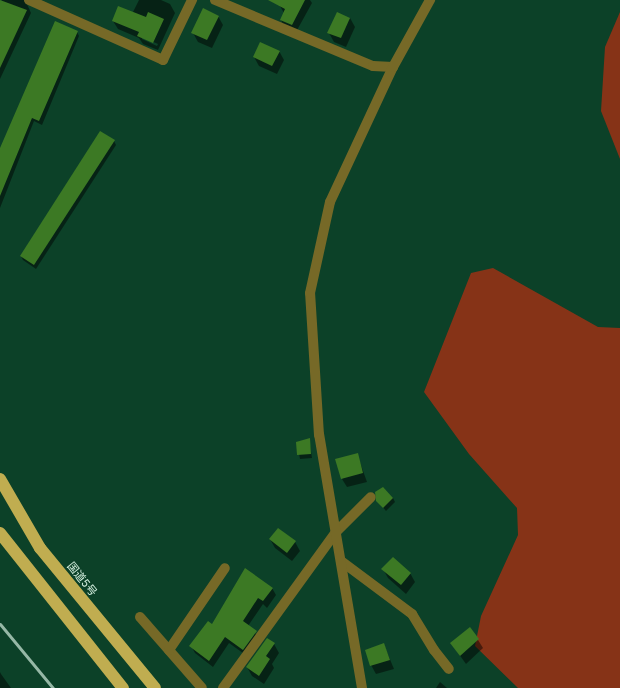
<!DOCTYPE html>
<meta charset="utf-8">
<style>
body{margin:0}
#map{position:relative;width:620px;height:688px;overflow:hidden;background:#0c4128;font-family:Inter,"Noto Sans JP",sans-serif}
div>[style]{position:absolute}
.green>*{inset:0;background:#863317}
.shadow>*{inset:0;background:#0007}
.building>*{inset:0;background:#3c7924}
.minor>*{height:10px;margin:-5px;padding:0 5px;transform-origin:5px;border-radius:5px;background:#766927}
.highway>*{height:12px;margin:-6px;padding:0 6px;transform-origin:6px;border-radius:6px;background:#c0ad50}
.rail>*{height:3px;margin:-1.5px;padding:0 1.5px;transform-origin:1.5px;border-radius:1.5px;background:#96b8a6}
span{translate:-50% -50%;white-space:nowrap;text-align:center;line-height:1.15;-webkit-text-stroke:3px #0c4128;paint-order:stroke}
.street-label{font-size:11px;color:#d6f0e0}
</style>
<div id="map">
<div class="green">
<div style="clip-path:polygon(620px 12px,620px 159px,601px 111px,605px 47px)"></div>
<div style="clip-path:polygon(493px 268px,598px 327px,620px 328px,620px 688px,518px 688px,475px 646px,481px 616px,518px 535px,517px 508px,469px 454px,424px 392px,471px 273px)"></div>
</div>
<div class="shadow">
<div style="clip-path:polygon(2px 0,32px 0,26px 2px,31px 13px,0 79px,0 5px)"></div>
<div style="clip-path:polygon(evenodd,139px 0,161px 0,170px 4px,175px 13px,158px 50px,143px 44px,139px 38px,118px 29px,113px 21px,133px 12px,139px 0,142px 37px,158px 44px,157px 46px,142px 39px,142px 37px)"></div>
<div style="clip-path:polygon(283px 0,310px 0,312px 3px,296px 32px,285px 28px,281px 20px,284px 13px,280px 6px)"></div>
<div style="clip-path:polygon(218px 16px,223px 25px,212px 48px,198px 42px,193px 33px)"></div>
<div style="clip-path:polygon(350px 18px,355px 27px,346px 47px,334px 42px,329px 33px)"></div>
<div style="clip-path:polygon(77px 32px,79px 36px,42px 125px,34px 121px,0 208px,0 151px)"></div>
<div style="clip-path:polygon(279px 51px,284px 60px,277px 74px,259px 66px,254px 57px)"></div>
<div style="clip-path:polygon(114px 141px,116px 145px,36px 269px,23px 260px,21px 256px)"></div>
<div style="clip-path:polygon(309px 439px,312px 458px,300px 459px,297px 443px)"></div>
<div style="clip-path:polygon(357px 454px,367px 482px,347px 487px,342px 479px)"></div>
<div style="clip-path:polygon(393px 498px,395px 502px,386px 511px,377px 500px)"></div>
<div style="clip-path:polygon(278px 529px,295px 542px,300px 551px,292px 561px,275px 548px,270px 539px)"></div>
<div style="clip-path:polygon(383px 569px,410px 573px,415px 582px,406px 594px,388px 578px)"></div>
<div style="clip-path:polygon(272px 588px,276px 595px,267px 608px,263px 604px,248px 626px,260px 638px,247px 656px,229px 643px,213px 667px,195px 653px,191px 646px,212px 625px)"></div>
<div style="clip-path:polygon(478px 640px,483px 648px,466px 664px,451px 643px)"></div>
<div style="clip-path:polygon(274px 644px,279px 653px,272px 664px,274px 668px,264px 684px,252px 676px,247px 667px)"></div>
<div style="clip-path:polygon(384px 645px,394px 669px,376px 674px,371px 665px)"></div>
<div style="clip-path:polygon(0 672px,1px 674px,11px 688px,0 688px)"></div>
<div style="clip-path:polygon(440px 682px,447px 688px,436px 688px)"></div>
</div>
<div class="building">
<div style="clip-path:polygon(0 0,27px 10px,0 68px)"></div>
<div style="clip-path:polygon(268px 0,305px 0,292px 25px,280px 20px,285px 9px)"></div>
<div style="clip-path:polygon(118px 6px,146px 17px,148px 12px,164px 19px,153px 43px,137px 36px,139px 32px,112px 21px)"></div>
<div style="clip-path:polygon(203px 8px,219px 16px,207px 40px,191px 33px)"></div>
<div style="clip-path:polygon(337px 12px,350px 18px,341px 38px,327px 33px)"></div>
<div style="clip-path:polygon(55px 21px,78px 31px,39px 121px,32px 118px,0 196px,0 148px)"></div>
<div style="clip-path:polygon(260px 42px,280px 51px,272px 66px,253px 57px)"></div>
<div style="clip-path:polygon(100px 131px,115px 140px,34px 265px,20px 256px)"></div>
<div style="clip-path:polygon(310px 438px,311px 454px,297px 455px,296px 442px)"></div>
<div style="clip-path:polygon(358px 453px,363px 473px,341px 479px,335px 459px)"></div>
<div style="clip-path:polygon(383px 487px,393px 498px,383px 508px,376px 501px,375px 492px)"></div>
<div style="clip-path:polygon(278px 528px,296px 541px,287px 553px,269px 539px)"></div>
<div style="clip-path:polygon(393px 557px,411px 573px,401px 585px,381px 569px)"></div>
<div style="clip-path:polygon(245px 568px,273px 588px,263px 601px,258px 598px,243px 621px,257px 631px,243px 650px,225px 637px,209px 661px,189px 646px,208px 621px,212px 624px)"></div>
<div style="clip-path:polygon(470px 627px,479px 639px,460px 656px,450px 643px)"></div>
<div style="clip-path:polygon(267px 638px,275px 643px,266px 656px,270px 659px,259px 676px,246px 667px)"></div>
<div style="clip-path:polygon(384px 643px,390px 660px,370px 666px,365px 650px)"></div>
</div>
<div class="minor">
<div style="left:29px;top:0;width:147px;rotate:24.1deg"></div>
<div style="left:163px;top:60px;width:67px;rotate:-64.2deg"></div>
<div style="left:215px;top:0;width:171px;rotate:22.7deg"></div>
<div style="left:373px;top:66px;width:20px;rotate:3deg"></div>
<div style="left:341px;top:561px;width:89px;rotate:36.7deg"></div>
<div style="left:412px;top:614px;width:42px;rotate:58.6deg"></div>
<div style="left:434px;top:650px;width:24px;rotate:52deg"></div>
<div style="left:140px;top:617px;width:94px;rotate:48.9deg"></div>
<div style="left:169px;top:650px;width:99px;rotate:-55.7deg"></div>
<div style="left:223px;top:688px;width:193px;rotate:-54.1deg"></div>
<div style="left:336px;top:532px;width:49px;rotate:-45deg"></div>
<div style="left:362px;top:688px;width:257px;rotate:-99.6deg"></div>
<div style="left:319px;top:435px;width:142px;rotate:-93.6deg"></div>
<div style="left:310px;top:293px;width:93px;rotate:-77.6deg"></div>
<div style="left:330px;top:202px;width:149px;rotate:-65deg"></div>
<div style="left:393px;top:67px;width:77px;rotate:-61.1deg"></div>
</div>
<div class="highway">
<div style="left:0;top:479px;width:80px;rotate:59.9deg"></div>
<div style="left:40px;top:548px;width:181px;rotate:50.6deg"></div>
<div style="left:0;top:533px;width:198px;rotate:51.6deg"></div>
</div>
<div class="rail">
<div style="left:0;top:624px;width:83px;rotate:50.4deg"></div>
</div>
<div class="street-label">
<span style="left:82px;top:579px;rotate:51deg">国道5号</span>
</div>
</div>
